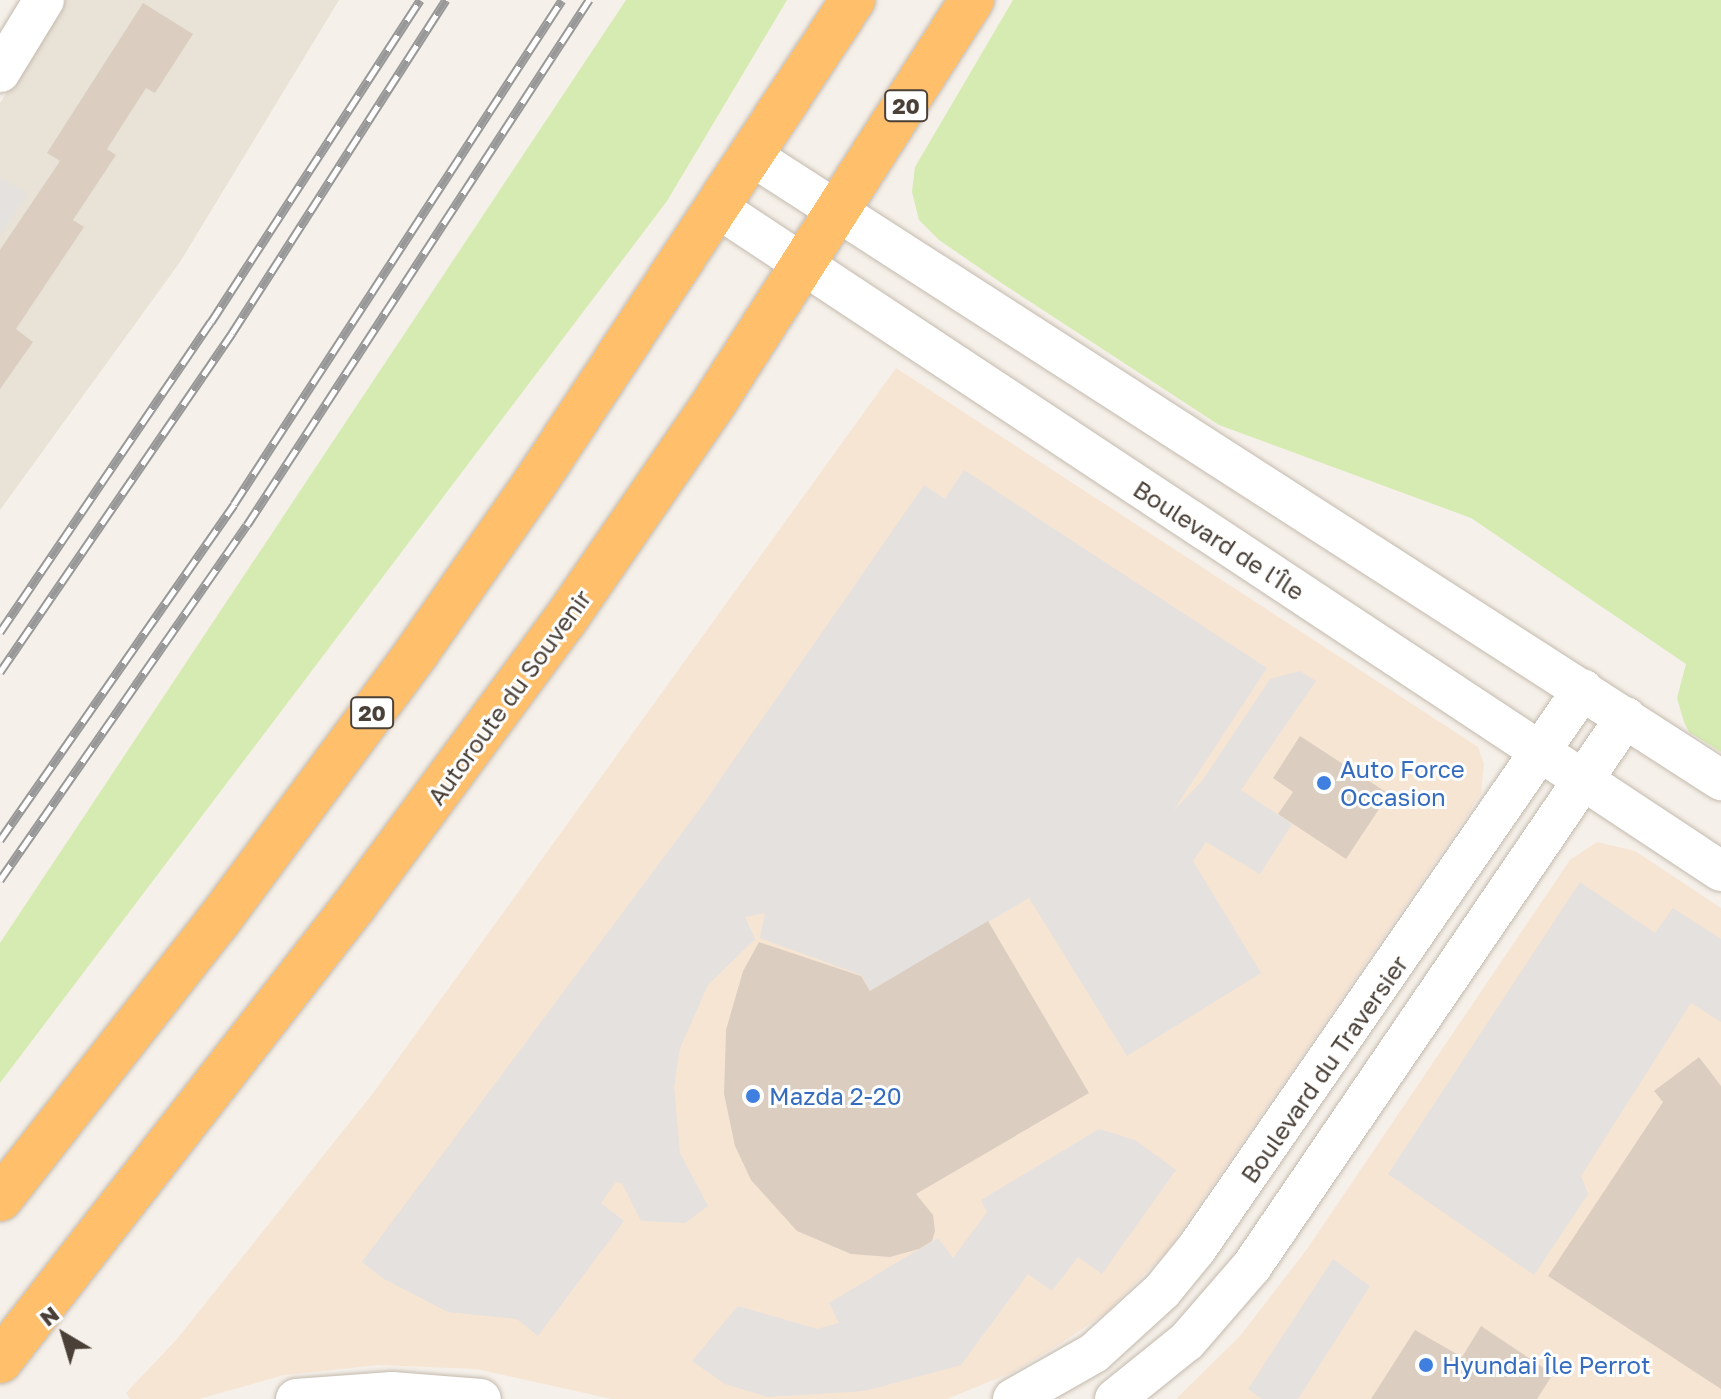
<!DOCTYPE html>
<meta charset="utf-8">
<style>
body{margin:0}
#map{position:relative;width:1721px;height:1399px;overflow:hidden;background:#f5f0e9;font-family:"Golos Text",sans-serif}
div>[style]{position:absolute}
.residential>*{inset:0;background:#e9e2d7}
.commercial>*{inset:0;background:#f7e5d4}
.green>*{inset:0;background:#d6ebb1}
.parking>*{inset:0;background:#e4e1de}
.building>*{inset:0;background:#dbcec1}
.roads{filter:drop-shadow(0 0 2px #c4baae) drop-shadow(0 0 2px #c4baae)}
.minor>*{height:40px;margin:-20px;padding:0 20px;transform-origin:20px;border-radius:20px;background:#fff}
.highway>*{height:44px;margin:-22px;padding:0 22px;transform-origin:22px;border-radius:22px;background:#ffbf6b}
.rail>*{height:9px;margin-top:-4.5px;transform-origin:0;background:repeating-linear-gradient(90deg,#fff 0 18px,#989898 0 36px);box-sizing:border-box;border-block:2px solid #989898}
.dots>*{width:22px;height:22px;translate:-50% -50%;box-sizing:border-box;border:4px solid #fff;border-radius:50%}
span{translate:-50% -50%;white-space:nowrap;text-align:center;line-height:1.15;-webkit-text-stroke:6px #fff;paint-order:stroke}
.shield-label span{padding:2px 6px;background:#fff;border:2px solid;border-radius:6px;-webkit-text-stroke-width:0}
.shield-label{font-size:22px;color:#4a4037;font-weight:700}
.street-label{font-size:24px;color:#4a4037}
.shop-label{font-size:24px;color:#366cbe}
.left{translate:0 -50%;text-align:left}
.north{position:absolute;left:24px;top:1295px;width:80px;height:80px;-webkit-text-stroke:6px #fff;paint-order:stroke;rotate:322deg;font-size:22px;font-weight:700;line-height:32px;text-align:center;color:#4a4037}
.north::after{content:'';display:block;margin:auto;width:28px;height:36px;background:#4a4037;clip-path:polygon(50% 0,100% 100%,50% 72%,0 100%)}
</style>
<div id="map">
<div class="residential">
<div style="clip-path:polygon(66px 0,339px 0,180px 262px,0 510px,0 103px)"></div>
</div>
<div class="commercial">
<div style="clip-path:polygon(896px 368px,1478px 747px,1484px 764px,1481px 793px,1468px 814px,1168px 1250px,1107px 1312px,1060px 1344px,1013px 1372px,947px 1399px,612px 1399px,476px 1369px,378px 1365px,284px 1375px,199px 1399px,130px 1399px,126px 1393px,177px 1339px,374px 1092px)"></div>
<div style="clip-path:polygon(1597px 842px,1635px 851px,1721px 908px,1721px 1399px,1176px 1399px,1240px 1336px,1307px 1249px,1570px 860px)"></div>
</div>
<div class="green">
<div style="clip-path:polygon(626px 0,787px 0,667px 201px,0 1083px,0 943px)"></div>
<div style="clip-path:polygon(1013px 0,1721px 0,1721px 752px,1689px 732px,1684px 722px,1677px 698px,1686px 664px,1471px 518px,1219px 425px,1000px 282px,939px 240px,919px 220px,912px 192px,915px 167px)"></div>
</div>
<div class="parking">
<div style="clip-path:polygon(0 177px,27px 194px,0 236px)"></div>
<div style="clip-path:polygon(964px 470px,1267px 668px,1173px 811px,1202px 781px,1270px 679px,1300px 671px,1316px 681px,1241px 790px,1292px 824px,1260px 874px,1206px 842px,1193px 861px,1261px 973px,1127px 1056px,1029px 898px,870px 991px,861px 975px,760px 938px,765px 913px,745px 917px,755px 939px,708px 985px,680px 1048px,674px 1087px,680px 1153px,708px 1206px,685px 1223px,641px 1221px,622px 1183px,616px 1182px,601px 1203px,624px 1221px,538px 1336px,517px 1319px,448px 1312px,384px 1279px,362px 1262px,699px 810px,924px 485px,945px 499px)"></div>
<div style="clip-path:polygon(1580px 882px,1655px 933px,1673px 908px,1721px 939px,1721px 1022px,1691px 1003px,1581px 1176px,1588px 1194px,1534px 1275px,1388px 1174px)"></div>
<div style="clip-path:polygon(1099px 1129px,1135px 1140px,1176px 1170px,1102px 1274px,1078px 1257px,1052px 1291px,1028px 1274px,961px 1365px,865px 1391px,768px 1397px,725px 1384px,692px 1361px,738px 1306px,817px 1329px,839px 1323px,829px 1303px,938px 1238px,953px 1258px,987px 1212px,981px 1200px)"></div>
<div style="clip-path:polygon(1333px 1259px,1370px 1286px,1298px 1399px,1262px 1399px,1248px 1389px)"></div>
</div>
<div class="building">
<div style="clip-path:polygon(143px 3px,193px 34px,155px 93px,146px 88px,107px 149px,116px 155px,73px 220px,84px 227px,16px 329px,33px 342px,0 389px,0 250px,60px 161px,47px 153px)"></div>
<div style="clip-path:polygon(1300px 736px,1389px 794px,1346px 859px,1278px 814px,1293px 792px,1273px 778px)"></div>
<div style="clip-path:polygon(988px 921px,1089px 1093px,916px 1194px,933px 1215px,935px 1231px,932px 1241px,919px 1249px,890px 1257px,851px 1254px,797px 1231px,751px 1180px,735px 1146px,724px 1094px,726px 1030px,743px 971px,759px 942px,861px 976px,870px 991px)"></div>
<div style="clip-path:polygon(1699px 1057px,1721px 1086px,1721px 1389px,1548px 1276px,1663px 1102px,1654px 1091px)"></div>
<div style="clip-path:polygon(1481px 1326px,1553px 1374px,1537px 1399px,1371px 1399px,1415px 1330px,1462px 1357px)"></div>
</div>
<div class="roads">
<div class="minor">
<div style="left:0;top:72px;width:84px;rotate:-58.6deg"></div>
<div style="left:752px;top:156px;width:1153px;rotate:32.78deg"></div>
<div style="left:718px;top:208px;width:1202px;rotate:33.47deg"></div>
<div style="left:296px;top:1399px;width:96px;rotate:-4.2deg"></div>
<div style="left:392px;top:1392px;width:89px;rotate:4.5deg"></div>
<div style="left:1013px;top:1399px;width:93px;rotate:-29.6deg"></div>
<div style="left:1094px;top:1353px;width:92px;rotate:-42.4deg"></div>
<div style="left:1162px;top:1291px;width:55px;rotate:-50.9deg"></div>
<div style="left:1197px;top:1248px;width:679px;rotate:-55.37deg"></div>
<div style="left:1115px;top:1399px;width:92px;rotate:-38.9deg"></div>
<div style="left:1187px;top:1341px;width:99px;rotate:-49.1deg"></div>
<div style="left:1252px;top:1266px;width:664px;rotate:-55.74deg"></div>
</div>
<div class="highway">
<div style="left:0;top:1199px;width:355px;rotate:-51.9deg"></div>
<div style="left:219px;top:920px;width:333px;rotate:-53.5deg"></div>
<div style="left:417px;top:652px;width:203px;rotate:-55.1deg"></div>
<div style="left:533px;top:486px;width:582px;rotate:-56.64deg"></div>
<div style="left:0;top:1361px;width:576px;rotate:-52.12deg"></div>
<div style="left:354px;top:906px;width:355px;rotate:-53.6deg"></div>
<div style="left:565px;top:620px;width:263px;rotate:-55.5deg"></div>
<div style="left:714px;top:403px;width:479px;rotate:-57.4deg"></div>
</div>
</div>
<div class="rail">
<div style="left:0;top:632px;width:375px;rotate:-55.8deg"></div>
<div style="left:211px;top:322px;width:384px;rotate:-57deg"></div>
<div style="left:0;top:672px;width:411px;rotate:-55.6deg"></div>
<div style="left:232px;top:333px;width:396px;rotate:-57.3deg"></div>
<div style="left:0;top:840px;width:409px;rotate:-55.1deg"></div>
<div style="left:234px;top:504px;width:601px;rotate:-56.94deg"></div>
<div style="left:0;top:880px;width:432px;rotate:-55.2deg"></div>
<div style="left:247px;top:525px;width:627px;rotate:-56.92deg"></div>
</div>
<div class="dots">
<div style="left:1324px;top:783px;background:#3f7fe0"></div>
<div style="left:753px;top:1096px;background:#3f7fe0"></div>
<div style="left:1426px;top:1365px;background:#3f7fe0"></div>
</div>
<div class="shield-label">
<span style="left:906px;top:106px">20</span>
<span style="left:372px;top:713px">20</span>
</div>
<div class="street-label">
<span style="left:1219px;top:540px;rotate:33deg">Boulevard de l'Île</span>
<span style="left:509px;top:697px;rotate:-54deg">Autoroute du Souvenir</span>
<span style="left:1324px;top:1069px;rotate:-55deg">Boulevard du Traversier</span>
</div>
<div class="shop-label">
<span class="left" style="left:1340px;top:783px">Auto Force<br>Occasion</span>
<span class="left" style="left:769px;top:1096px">Mazda 2-20</span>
<span class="left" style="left:1442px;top:1365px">Hyundai Île Perrot</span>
</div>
<div class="north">N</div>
</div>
